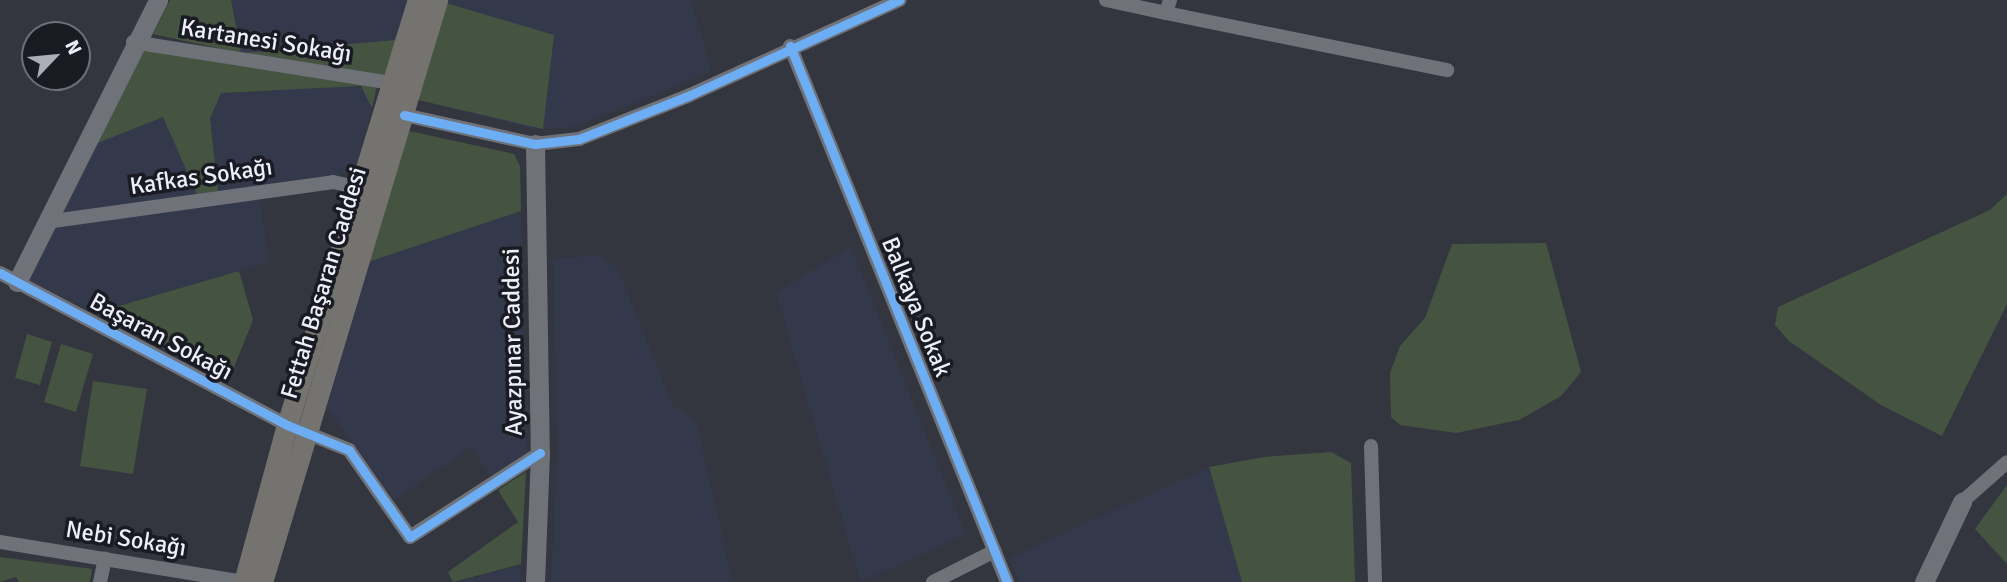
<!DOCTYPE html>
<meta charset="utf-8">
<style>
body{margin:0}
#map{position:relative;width:2007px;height:582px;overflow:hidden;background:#33363e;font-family:Signika,sans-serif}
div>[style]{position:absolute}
.built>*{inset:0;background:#33384b}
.green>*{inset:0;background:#455441}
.street>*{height:14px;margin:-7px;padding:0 7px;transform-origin:7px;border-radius:7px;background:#707279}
.secondary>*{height:19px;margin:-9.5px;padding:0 9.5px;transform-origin:9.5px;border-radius:9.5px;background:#707279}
.primary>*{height:21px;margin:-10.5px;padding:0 10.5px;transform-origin:10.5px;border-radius:10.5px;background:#74736f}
.cycleway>*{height:9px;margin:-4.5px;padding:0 4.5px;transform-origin:4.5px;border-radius:4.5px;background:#6dadf4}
span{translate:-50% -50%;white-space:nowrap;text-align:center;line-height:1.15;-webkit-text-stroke:7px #1a1b22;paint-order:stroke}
.street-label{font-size:24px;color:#eceff9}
.north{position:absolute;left:21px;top:21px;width:70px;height:70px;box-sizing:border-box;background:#1a1b22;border:2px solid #6e7078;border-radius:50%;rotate:64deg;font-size:19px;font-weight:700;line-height:28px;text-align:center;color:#eceff9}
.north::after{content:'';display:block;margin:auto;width:24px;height:32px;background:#abaeb8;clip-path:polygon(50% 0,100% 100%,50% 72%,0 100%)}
</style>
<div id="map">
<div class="built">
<div style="clip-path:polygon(231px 0,408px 0,396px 40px,240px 53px)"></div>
<div style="clip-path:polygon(447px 0,692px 0,711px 72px,574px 127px,531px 129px,418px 100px)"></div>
<div style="clip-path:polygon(361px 86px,372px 108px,355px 172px,258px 186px,269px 262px,95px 313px,27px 280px,90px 146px,163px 116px,197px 194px,217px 191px,210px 117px,221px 93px)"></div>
<div style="clip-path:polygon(521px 211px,527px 454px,490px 476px,471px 447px,394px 500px,322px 400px,368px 262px)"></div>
<div style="clip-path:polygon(851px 247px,966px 535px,860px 582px,776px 292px)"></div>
<div style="clip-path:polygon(600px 255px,618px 269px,673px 405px,696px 420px,733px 582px,551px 582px,557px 451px,553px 259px)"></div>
<div style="clip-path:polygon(1209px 467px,1242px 582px,1019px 582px,1009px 558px)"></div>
<div style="clip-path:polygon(521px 564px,520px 582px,458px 582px)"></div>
</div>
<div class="green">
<div style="clip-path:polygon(170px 0,231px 0,241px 53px,396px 40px,384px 75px,240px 53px,153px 34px)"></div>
<div style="clip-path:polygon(446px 3px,554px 35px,543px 129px,418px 100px)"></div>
<div style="clip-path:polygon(143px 49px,377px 86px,372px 108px,361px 86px,221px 93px,210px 118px,218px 191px,197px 194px,163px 117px,90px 146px)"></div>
<div style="clip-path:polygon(409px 131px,514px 154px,520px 166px,521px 211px,368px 262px)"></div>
<div style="clip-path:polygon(2007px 194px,2007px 304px,1942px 436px,1881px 405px,1789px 341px,1775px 325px,1778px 307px,1990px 210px)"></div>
<div style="clip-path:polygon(1546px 243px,1581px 372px,1561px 396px,1519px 420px,1456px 433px,1400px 425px,1391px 417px,1390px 373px,1400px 346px,1425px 318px,1452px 244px)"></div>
<div style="clip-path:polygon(239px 271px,253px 320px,228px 382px,95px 313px)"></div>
<div style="clip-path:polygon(27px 334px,52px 342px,40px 385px,15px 378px)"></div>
<div style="clip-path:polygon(61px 344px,93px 354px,76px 412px,44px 402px)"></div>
<div style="clip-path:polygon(93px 381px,147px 389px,133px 474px,80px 466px)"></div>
<div style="clip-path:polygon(1331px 452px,1351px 463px,1355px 582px,1242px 582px,1209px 467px,1264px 457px)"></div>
<div style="clip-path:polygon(526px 472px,521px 564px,453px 582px,448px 572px,518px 522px,498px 490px)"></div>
<div style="clip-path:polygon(2007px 485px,2007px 564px,1975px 529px)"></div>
<div style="clip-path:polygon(0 557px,92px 569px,90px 582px,19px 582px,16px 577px,0 582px)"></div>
</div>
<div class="street">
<div style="left:1106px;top:0;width:61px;rotate:12.2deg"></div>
<div style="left:1166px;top:13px;width:14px;rotate:-73deg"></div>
<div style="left:1166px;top:13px;width:287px;rotate:11.5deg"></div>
<div style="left:133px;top:42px;width:261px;rotate:9deg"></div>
<div style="left:790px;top:46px;width:578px;rotate:67.96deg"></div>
<div style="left:404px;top:115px;width:134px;rotate:12.5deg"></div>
<div style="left:535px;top:144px;width:44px;rotate:-6.5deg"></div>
<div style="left:579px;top:139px;width:119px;rotate:-21.6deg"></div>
<div style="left:690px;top:95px;width:230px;rotate:-24.4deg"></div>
<div style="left:46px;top:222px;width:290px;rotate:-7.9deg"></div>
<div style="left:333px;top:182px;width:30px;rotate:12deg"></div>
<div style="left:0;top:273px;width:325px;rotate:27.9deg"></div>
<div style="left:287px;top:425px;width:67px;rotate:22deg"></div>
<div style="left:349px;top:450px;width:106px;rotate:55deg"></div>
<div style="left:410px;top:537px;width:155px;rotate:-32.9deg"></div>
<div style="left:1371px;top:446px;width:136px;rotate:88.3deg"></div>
<div style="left:1962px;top:502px;width:60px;rotate:-41.6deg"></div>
<div style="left:0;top:542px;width:247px;rotate:9.3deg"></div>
<div style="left:100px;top:582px;width:24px;rotate:-78deg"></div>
<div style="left:933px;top:582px;width:69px;rotate:-26.6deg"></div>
</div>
<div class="secondary">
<div style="left:535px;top:144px;width:309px;rotate:89.1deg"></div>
<div style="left:540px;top:453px;width:129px;rotate:92.2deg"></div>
<div style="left:17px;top:282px;width:315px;rotate:-63.4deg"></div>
<div style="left:1924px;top:582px;width:89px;rotate:-64.6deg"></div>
</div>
<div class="primary">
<div style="left:244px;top:582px;width:163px;rotate:-74.7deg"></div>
<div style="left:287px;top:425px;width:445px;rotate:-72.9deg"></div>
<div style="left:262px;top:582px;width:608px;rotate:-73.26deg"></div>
</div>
<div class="cycleway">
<div style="left:790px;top:46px;width:578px;rotate:67.96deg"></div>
<div style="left:404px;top:115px;width:134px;rotate:12.5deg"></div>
<div style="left:535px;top:144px;width:44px;rotate:-6.5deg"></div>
<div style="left:579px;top:139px;width:119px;rotate:-21.6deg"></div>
<div style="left:690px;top:95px;width:230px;rotate:-24.4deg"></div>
<div style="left:0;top:273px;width:325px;rotate:27.9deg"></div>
<div style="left:287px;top:425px;width:67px;rotate:22deg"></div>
<div style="left:349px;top:450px;width:106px;rotate:55deg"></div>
<div style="left:410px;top:537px;width:155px;rotate:-32.9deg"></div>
</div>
<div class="street-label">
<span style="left:266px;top:41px;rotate:9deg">Kartanesi Sokağı</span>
<span style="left:201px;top:177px;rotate:-8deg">Kafkas Sokağı</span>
<span style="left:324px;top:283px;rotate:-73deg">Fettah Başaran Caddesi</span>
<span style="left:916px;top:307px;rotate:68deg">Balkaya Sokak</span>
<span style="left:161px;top:337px;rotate:28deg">Başaran Sokağı</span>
<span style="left:513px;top:342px;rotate:-91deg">Ayazpınar Caddesi</span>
<span style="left:126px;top:539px;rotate:9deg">Nebi Sokağı</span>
</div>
<div class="north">N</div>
</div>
